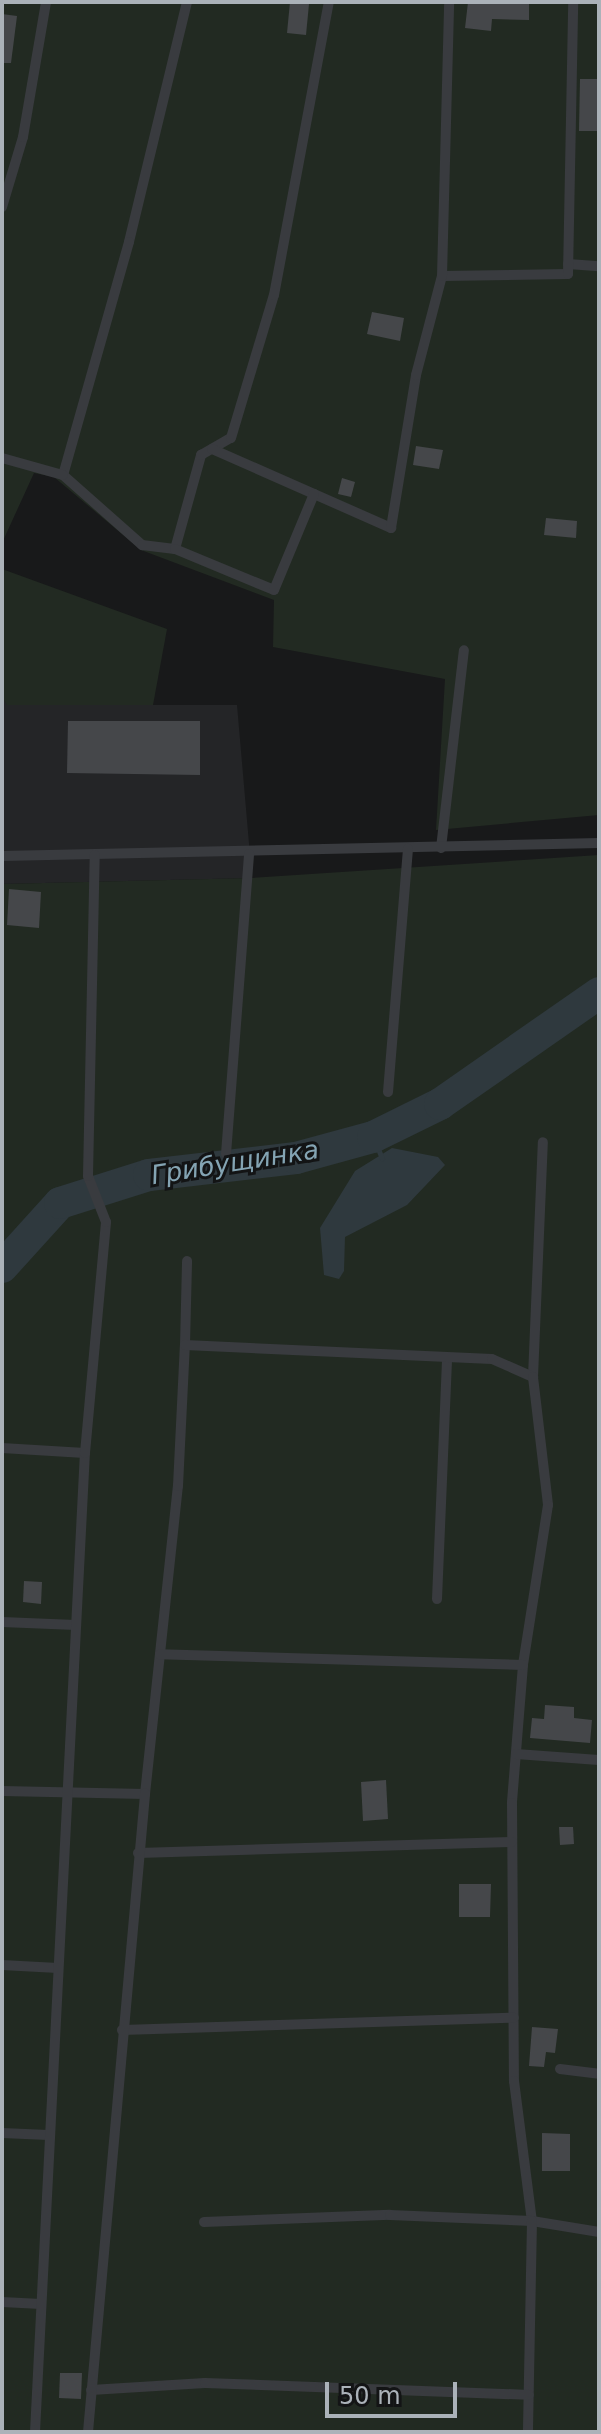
<!DOCTYPE html>
<meta charset="utf-8">
<style>
body{margin:0}
#map{position:relative;width:601px;height:2434px;overflow:hidden;background:#18191a;font-family:"DejaVu Sans",sans-serif}
div>[style]{position:absolute}
.built>*{inset:0;background:#242527}
.green>*{inset:0;background:#222a22}
.water>*{inset:0;background:#2f393e}
.stream>*{height:5px;margin:-2.5px;padding:0 2.5px;transform-origin:2.5px;border-radius:2.5px;background:#2f393e}
.river>*{height:32px;margin:-16px;padding:0 16px;transform-origin:16px;border-radius:16px;background:#2f393e}
.building>*{inset:0;background:#45474a}
.lane>*{height:10px;margin:-5px;padding:0 5px;transform-origin:5px;border-radius:5px;background:#393b3f}
span{translate:-50% -50%;white-space:nowrap;text-align:center;line-height:1.15;-webkit-text-stroke:6px #131415;paint-order:stroke}
.water-label{font-size:26px;color:#84a4b3;font-style:italic}
.frame{position:absolute;inset:0;border:4px solid #abb2b9;pointer-events:none}
.scale{position:absolute;left:325px;top:2382px;width:132px;height:36px;box-sizing:border-box;border:4px solid #abb2b9;border-top:0;padding-left:10px;font-size:24px;line-height:28px;white-space:nowrap;color:#abb2b9;-webkit-text-stroke:6px #131415;paint-order:stroke}
</style>
<div id="map">
<div class="built">
<div style="clip-path:polygon(2px 697px,8px 705px,237px 705px,252px 878px,2px 884px)"></div>
</div>
<div class="green">
<div style="clip-path:polygon(2px 2px,599px 2px,599px 815px,436px 830px,445px 679px,273px 647px,274px 600px,141px 550px,54px 477px,34px 473px,2px 543px)"></div>
<div style="clip-path:polygon(2px 569px,167px 629px,153px 705px,7px 705px,2px 697px)"></div>
<div style="clip-path:polygon(599px 855px,599px 2432px,2px 2432px,2px 884px,252px 878px)"></div>
</div>
<div class="water">
<div style="clip-path:polygon(392px 1148px,438px 1157px,445px 1165px,407px 1205px,345px 1237px,344px 1271px,339px 1279px,324px 1275px,320px 1228px,355px 1171px)"></div>
</div>
<div class="stream">
<div style="left:373px;top:1137px;width:23px;rotate:67deg"></div>
</div>
<div class="river">
<div style="left:2px;top:1267px;width:86px;rotate:-47.8deg"></div>
<div style="left:60px;top:1203px;width:93px;rotate:-17.5deg"></div>
<div style="left:149px;top:1175px;width:148px;rotate:-6.6deg"></div>
<div style="left:296px;top:1158px;width:80px;rotate:-15.3deg"></div>
<div style="left:373px;top:1137px;width:75px;rotate:-26.2deg"></div>
<div style="left:440px;top:1104px;width:194px;rotate:-34.9deg"></div>
</div>
<div class="building">
<div style="clip-path:polygon(290px 2px,309px 4px,306px 35px,287px 33px)"></div>
<div style="clip-path:polygon(468px 2px,529px 2px,529px 20px,492px 19px,491px 31px,465px 28px)"></div>
<div style="clip-path:polygon(2px 14px,17px 16px,11px 63px,2px 63px)"></div>
<div style="clip-path:polygon(580px 79px,599px 79px,599px 131px,579px 131px)"></div>
<div style="clip-path:polygon(372px 312px,404px 318px,400px 341px,367px 334px)"></div>
<div style="clip-path:polygon(416px 446px,443px 450px,439px 469px,413px 465px)"></div>
<div style="clip-path:polygon(342px 478px,355px 482px,351px 497px,338px 494px)"></div>
<div style="clip-path:polygon(546px 518px,577px 521px,576px 538px,544px 535px)"></div>
<div style="clip-path:polygon(68px 721px,200px 721px,200px 775px,67px 773px)"></div>
<div style="clip-path:polygon(9px 889px,41px 892px,39px 928px,7px 925px)"></div>
<div style="clip-path:polygon(24px 1581px,42px 1582px,41px 1604px,23px 1602px)"></div>
<div style="clip-path:polygon(545px 1705px,574px 1707px,574px 1718px,592px 1720px,590px 1743px,530px 1738px,532px 1718px,544px 1719px)"></div>
<div style="clip-path:polygon(386px 1780px,388px 1819px,363px 1821px,361px 1782px)"></div>
<div style="clip-path:polygon(559px 1827px,573px 1827px,574px 1844px,560px 1845px)"></div>
<div style="clip-path:polygon(459px 1884px,491px 1884px,490px 1917px,459px 1917px)"></div>
<div style="clip-path:polygon(532px 2027px,558px 2029px,555px 2053px,546px 2052px,544px 2067px,529px 2066px)"></div>
<div style="clip-path:polygon(542px 2133px,570px 2134px,570px 2171px,542px 2171px)"></div>
<div style="clip-path:polygon(60px 2373px,82px 2373px,81px 2399px,59px 2398px)"></div>
</div>
<div class="lane">
<div style="left:187px;top:2px;width:247px;rotate:103.6deg"></div>
<div style="left:129px;top:242px;width:242px;rotate:105.8deg"></div>
<div style="left:63px;top:475px;width:106px;rotate:41.5deg"></div>
<div style="left:142px;top:545px;width:33px;rotate:7deg"></div>
<div style="left:175px;top:549px;width:98px;rotate:-74.5deg"></div>
<div style="left:201px;top:455px;width:34px;rotate:-30deg"></div>
<div style="left:231px;top:438px;width:149px;rotate:-73.3deg"></div>
<div style="left:274px;top:295px;width:298px;rotate:-79.4deg"></div>
<div style="left:2px;top:207px;width:73px;rotate:-73.3deg"></div>
<div style="left:23px;top:137px;width:137px;rotate:-80.3deg"></div>
<div style="left:568px;top:264px;width:31px;rotate:4deg"></div>
<div style="left:442px;top:276px;width:126px;rotate:-0.9deg"></div>
<div style="left:568px;top:274px;width:272px;rotate:-88.9deg"></div>
<div style="left:212px;top:449px;width:196px;rotate:23.8deg"></div>
<div style="left:391px;top:528px;width:155px;rotate:-80.7deg"></div>
<div style="left:416px;top:375px;width:102px;rotate:-75.3deg"></div>
<div style="left:442px;top:276px;width:274px;rotate:-88.5deg"></div>
<div style="left:2px;top:458px;width:63px;rotate:15.6deg"></div>
<div style="left:175px;top:549px;width:107px;rotate:22.5deg"></div>
<div style="left:274px;top:590px;width:104px;rotate:-67.4deg"></div>
<div style="left:441px;top:848px;width:199px;rotate:-83.4deg"></div>
<div style="left:2px;top:856px;width:597px;rotate:-1.25deg"></div>
<div style="left:388px;top:1092px;width:244px;rotate:-85.3deg"></div>
<div style="left:226px;top:1154px;width:301px;rotate:-85.6deg"></div>
<div style="left:185px;top:1345px;width:84px;rotate:-88.6deg"></div>
<div style="left:533px;top:1377px;width:235px;rotate:-87.6deg"></div>
<div style="left:2px;top:1448px;width:83px;rotate:3.4deg"></div>
<div style="left:437px;top:1599px;width:242px;rotate:-87.6deg"></div>
<div style="left:2px;top:1622px;width:74px;rotate:2.3deg"></div>
<div style="left:523px;top:1665px;width:138px;rotate:94.6deg"></div>
<div style="left:512px;top:1803px;width:278px;rotate:89.6deg"></div>
<div style="left:514px;top:2081px;width:141px;rotate:82.7deg"></div>
<div style="left:532px;top:2221px;width:68px;rotate:9.3deg"></div>
<div style="left:516px;top:1754px;width:83px;rotate:4.1deg"></div>
<div style="left:2px;top:1791px;width:143px;rotate:1.2deg"></div>
<div style="left:145px;top:1794px;width:310px;rotate:-83.9deg"></div>
<div style="left:178px;top:1486px;width:141px;rotate:-87.2deg"></div>
<div style="left:185px;top:1345px;width:307px;rotate:2.6deg"></div>
<div style="left:492px;top:1359px;width:45px;rotate:23.7deg"></div>
<div style="left:533px;top:1377px;width:129px;rotate:83.3deg"></div>
<div style="left:548px;top:1505px;width:162px;rotate:98.9deg"></div>
<div style="left:523px;top:1665px;width:363px;rotate:-178.3deg"></div>
<div style="left:138px;top:1853px;width:374px;rotate:-1.7deg"></div>
<div style="left:2px;top:1965px;width:56px;rotate:3.1deg"></div>
<div style="left:122px;top:2030px;width:392px;rotate:-1.8deg"></div>
<div style="left:560px;top:2069px;width:39px;rotate:7deg"></div>
<div style="left:2px;top:2133px;width:47px;rotate:2.4deg"></div>
<div style="left:204px;top:2222px;width:186px;rotate:-2.2deg"></div>
<div style="left:390px;top:2215px;width:142px;rotate:2.4deg"></div>
<div style="left:532px;top:2221px;width:211px;rotate:91.1deg"></div>
<div style="left:2px;top:2302px;width:39px;rotate:3deg"></div>
<div style="left:91px;top:2390px;width:114px;rotate:-3.5deg"></div>
<div style="left:205px;top:2383px;width:324px;rotate:2.1deg"></div>
<div style="left:35px;top:2432px;width:980px;rotate:-87.08deg"></div>
<div style="left:85px;top:1453px;width:232px;rotate:-84.8deg"></div>
<div style="left:106px;top:1222px;width:49px;rotate:-111.4deg"></div>
<div style="left:88px;top:1176px;width:321px;rotate:-88.8deg"></div>
<div style="left:88px;top:2432px;width:641px;rotate:-84.89deg"></div>
</div>
<div class="water-label">
<span style="left:235px;top:1163px;rotate:-9deg">Грибущинка</span>
</div>
<div class="frame"></div>
<div class="scale">50 m</div>
</div>
